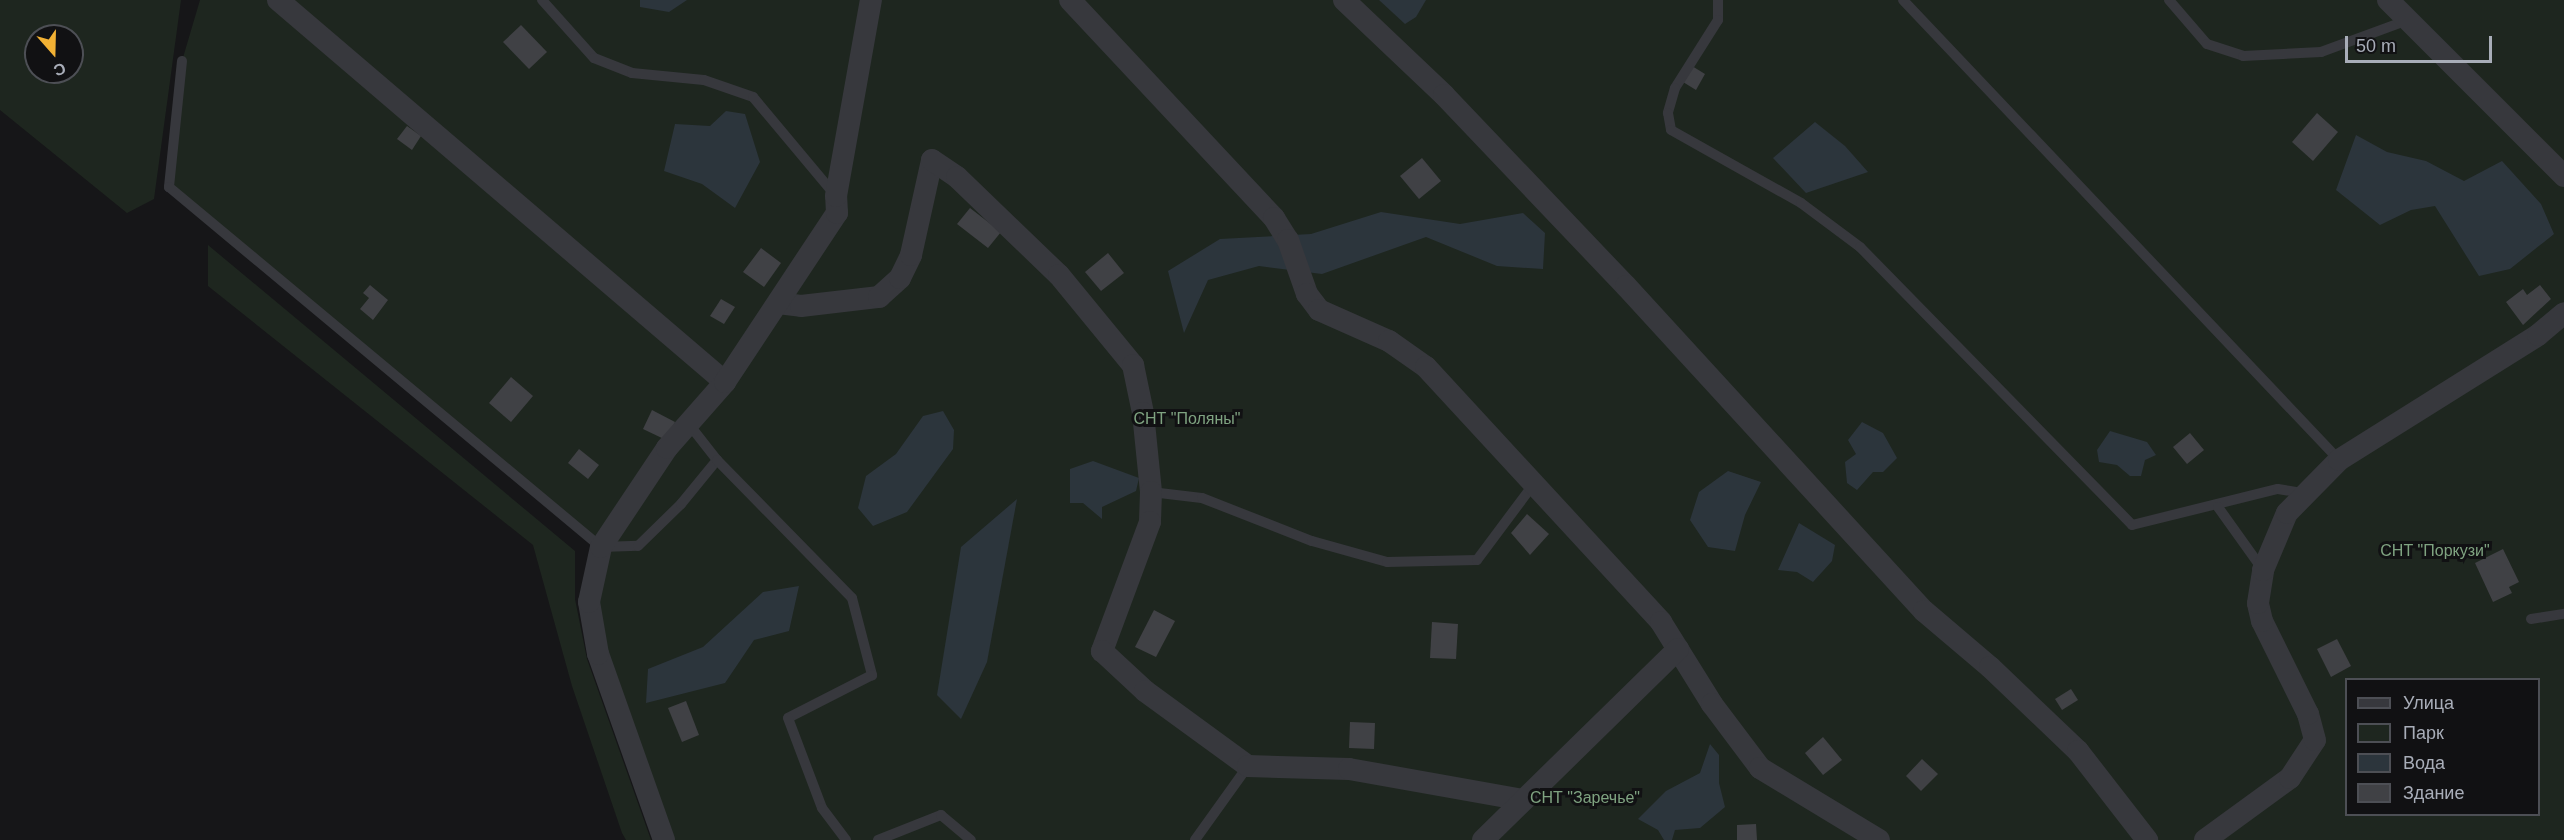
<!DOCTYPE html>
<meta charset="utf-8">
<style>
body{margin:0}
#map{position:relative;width:2564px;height:840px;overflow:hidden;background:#161618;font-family:Arial,sans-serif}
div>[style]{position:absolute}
.green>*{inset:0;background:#1e261f}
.water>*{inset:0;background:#2c353c}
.building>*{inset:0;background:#404145}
.lane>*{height:10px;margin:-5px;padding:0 5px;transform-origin:5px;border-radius:5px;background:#37383d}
.street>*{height:22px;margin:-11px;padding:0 11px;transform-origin:11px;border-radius:11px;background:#37383d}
span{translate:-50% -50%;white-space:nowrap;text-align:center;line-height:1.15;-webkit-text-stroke:6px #111113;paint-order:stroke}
.park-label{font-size:16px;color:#7fa381}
.legend{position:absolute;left:2345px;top:678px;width:195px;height:138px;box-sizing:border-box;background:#111113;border:2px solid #4d4f55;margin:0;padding:8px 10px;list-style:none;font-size:18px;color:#a8adb8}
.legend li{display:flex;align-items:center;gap:12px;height:30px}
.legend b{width:30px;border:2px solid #4d4f55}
.north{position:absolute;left:24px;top:24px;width:60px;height:60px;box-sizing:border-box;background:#111113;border:2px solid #4d4f55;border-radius:50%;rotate:160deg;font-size:16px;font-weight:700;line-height:24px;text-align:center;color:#a8adb8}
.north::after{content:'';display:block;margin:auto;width:21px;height:27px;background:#f2b134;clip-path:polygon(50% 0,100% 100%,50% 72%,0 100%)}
.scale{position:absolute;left:2345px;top:36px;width:147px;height:27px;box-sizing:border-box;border:3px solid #a8adb8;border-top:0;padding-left:8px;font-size:18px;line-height:21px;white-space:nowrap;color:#a8adb8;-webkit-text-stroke:4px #111113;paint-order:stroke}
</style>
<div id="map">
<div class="green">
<div style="clip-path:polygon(evenodd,0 0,181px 0,154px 199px,127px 213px,0 110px,0 0,36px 36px,72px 36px,72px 72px,36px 72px,36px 36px)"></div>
<div style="clip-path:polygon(evenodd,200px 0,2388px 0,2564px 176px,2564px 840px,664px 840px,598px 654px,601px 547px,169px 187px,182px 61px,200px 0,2346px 680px,2538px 680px,2538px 814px,2346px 814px,2346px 680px)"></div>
<div style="clip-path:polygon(2403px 0,2564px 0,2564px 165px)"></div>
<div style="clip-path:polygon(208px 245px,575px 551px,575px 599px,587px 659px,651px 840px,626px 840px,622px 833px,572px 686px,533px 545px,208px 286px)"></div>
</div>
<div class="water">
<div style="clip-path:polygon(640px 0,687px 0,669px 12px,640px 7px)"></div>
<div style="clip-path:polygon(1379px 0,1426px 0,1416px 17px,1405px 24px)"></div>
<div style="clip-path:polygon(726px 111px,745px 114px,760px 162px,735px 208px,702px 184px,664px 171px,675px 124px,710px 126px)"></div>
<div style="clip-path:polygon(1815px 122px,1845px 146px,1868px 172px,1806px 193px,1773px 158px)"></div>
<div style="clip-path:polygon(2356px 135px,2387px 152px,2426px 161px,2464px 181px,2502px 161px,2541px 204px,2554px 234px,2510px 269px,2479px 276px,2435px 206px,2411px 210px,2380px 225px,2336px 190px)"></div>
<div style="clip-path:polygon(1381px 212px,1460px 224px,1523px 213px,1545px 233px,1543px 269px,1497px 266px,1426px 237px,1322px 274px,1259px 266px,1208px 280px,1184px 333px,1168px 271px,1220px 239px,1311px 234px)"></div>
<div style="clip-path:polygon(943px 411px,954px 430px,953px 449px,907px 512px,873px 526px,858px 508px,866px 476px,896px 454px,923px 416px)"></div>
<div style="clip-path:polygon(1862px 422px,1883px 433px,1897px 458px,1883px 472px,1873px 472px,1857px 490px,1847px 483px,1845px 462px,1856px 454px,1848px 440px)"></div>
<div style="clip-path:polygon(2110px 431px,2147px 442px,2156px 455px,2145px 460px,2141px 476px,2130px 476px,2117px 465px,2099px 462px,2097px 450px)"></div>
<div style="clip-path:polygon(1093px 461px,1139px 478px,1136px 491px,1102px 507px,1102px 519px,1083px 503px,1070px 503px,1070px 469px)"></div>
<div style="clip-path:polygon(1728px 471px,1761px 482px,1745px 515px,1735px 551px,1708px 547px,1690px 520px,1699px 492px)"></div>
<div style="clip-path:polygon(1017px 499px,987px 662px,961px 719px,937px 695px,961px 547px)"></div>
<div style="clip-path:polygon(1799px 523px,1835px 545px,1832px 561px,1813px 582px,1797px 572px,1778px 570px)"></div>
<div style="clip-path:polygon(799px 586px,789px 631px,754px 640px,725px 683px,646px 703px,648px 669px,703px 647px,763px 592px)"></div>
<div style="clip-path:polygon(1710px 744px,1719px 755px,1719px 783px,1725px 807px,1700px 828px,1675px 830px,1672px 840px,1664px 840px,1658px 830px,1638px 819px,1666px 791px,1700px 773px)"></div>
</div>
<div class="building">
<div style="clip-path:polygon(521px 25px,547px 52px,529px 69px,503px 42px)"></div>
<div style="clip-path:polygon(1692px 66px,1705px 74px,1696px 90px,1683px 82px)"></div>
<div style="clip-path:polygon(2317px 113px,2338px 132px,2313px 161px,2292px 142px)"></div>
<div style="clip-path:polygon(407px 126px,421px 136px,412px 150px,397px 139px)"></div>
<div style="clip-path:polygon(1422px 158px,1441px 181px,1419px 199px,1400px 176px)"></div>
<div style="clip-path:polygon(970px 208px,1001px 232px,988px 248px,957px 224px)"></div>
<div style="clip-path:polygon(761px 248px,781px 263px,764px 287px,743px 272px)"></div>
<div style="clip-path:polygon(1108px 253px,1124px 273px,1101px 291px,1085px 272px)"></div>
<div style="clip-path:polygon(370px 285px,388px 300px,373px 320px,360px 309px,369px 298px,363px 293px)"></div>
<div style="clip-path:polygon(2540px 285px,2551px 299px,2523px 325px,2506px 302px,2523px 289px,2527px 295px)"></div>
<div style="clip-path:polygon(721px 299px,735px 307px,724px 324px,710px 316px)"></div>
<div style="clip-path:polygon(511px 377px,533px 396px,511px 422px,489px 403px)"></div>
<div style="clip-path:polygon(652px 410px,675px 422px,666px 440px,643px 429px)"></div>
<div style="clip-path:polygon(2190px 433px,2204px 450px,2187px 464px,2173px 447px)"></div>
<div style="clip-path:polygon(579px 449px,599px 465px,588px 479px,568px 463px)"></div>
<div style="clip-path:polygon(1527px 514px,1549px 534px,1530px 555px,1511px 533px)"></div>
<div style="clip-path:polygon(2503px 549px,2519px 582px,2509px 587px,2512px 593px,2493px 602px,2475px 563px)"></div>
<div style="clip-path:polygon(1154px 610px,1175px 621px,1156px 657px,1135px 647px)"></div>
<div style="clip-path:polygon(1432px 622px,1458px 624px,1456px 659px,1430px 658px)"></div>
<div style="clip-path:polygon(2337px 639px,2351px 666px,2331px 677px,2317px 649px)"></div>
<div style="clip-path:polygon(2071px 689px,2078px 700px,2062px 710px,2055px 699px)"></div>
<div style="clip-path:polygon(686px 701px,699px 735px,682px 742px,668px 708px)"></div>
<div style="clip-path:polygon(1350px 722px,1375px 723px,1374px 749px,1349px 748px)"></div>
<div style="clip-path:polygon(1823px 737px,1842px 760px,1823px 775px,1805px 753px)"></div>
<div style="clip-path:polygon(1922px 759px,1938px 774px,1921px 791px,1906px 776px)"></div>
<div style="clip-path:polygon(1756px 824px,1757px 840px,1737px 840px,1737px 825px)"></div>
</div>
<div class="lane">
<div style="left:542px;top:0;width:78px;rotate:48.1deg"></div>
<div style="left:594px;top:58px;width:41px;rotate:21.5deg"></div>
<div style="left:632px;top:73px;width:72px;rotate:5.6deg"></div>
<div style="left:704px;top:80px;width:52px;rotate:19.1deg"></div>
<div style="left:753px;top:97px;width:126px;rotate:50.1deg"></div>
<div style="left:1718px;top:0;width:20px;rotate:90deg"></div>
<div style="left:1718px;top:20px;width:80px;rotate:122.3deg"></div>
<div style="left:1675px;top:88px;width:26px;rotate:106deg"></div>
<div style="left:1668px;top:113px;width:17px;rotate:80deg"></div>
<div style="left:1671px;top:130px;width:149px;rotate:29.3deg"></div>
<div style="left:1801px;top:203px;width:74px;rotate:36.7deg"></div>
<div style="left:1860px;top:247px;width:389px;rotate:45.6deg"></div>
<div style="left:2132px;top:525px;width:150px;rotate:-13.9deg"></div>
<div style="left:2278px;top:489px;width:26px;rotate:9deg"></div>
<div style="left:1903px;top:0;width:634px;rotate:46.53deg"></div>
<div style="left:2169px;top:0;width:58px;rotate:49.2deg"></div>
<div style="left:2207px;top:44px;width:38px;rotate:18deg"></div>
<div style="left:2243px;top:56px;width:78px;rotate:-2.9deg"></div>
<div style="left:2321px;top:52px;width:93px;rotate:-20.2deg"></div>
<div style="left:182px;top:61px;width:127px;rotate:95.9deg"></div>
<div style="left:169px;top:187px;width:562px;rotate:39.81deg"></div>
<div style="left:601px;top:547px;width:37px;rotate:-2deg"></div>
<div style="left:638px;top:546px;width:60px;rotate:-44.3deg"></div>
<div style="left:681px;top:504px;width:57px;rotate:-50.7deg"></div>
<div style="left:688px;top:423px;width:47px;rotate:51.9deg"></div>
<div style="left:717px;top:460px;width:193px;rotate:45.6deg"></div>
<div style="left:852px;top:598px;width:80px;rotate:75.4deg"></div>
<div style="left:872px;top:675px;width:94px;rotate:152.9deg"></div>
<div style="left:788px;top:718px;width:96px;rotate:69.3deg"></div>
<div style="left:822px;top:808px;width:40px;rotate:53deg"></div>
<div style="left:1151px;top:492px;width:51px;rotate:6.7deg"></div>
<div style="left:1202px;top:498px;width:118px;rotate:21.4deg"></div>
<div style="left:1312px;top:541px;width:78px;rotate:15.6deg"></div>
<div style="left:1387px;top:562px;width:90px;rotate:-1.3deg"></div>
<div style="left:1477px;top:560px;width:94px;rotate:-53.3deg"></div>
<div style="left:2218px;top:507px;width:77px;rotate:54.5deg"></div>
<div style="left:2531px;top:619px;width:33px;rotate:-9deg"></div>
<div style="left:878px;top:840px;width:68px;rotate:-21.6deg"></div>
<div style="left:941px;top:815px;width:39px;rotate:40deg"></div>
<div style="left:1195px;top:840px;width:91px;rotate:-54.4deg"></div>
</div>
<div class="street">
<div style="left:278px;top:0;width:588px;rotate:40.52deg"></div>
<div style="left:1070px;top:0;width:299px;rotate:46.9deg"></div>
<div style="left:1274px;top:218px;width:26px;rotate:58deg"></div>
<div style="left:1288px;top:240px;width:57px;rotate:70.6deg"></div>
<div style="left:1307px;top:294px;width:20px;rotate:53deg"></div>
<div style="left:1319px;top:310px;width:77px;rotate:23.9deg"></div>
<div style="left:1389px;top:341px;width:45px;rotate:35.1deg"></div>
<div style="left:1426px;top:367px;width:347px;rotate:47.3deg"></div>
<div style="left:1661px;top:622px;width:97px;rotate:58.1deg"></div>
<div style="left:1712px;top:704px;width:80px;rotate:53.1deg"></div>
<div style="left:1760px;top:768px;width:139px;rotate:31.2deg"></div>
<div style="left:1344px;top:0;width:138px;rotate:43.5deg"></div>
<div style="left:1444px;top:95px;width:264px;rotate:46.4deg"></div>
<div style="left:1626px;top:286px;width:441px;rotate:47.5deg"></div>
<div style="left:1924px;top:611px;width:87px;rotate:40.3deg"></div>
<div style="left:1990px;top:667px;width:122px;rotate:43.7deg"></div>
<div style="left:2078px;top:751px;width:113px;rotate:52.2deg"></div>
<div style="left:2388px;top:0;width:249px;rotate:45deg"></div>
<div style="left:778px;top:303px;width:23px;rotate:7deg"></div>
<div style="left:801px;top:306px;width:79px;rotate:-6.6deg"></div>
<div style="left:879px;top:297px;width:28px;rotate:-42deg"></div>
<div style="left:900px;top:278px;width:25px;rotate:-64deg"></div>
<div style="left:911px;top:255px;width:97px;rotate:-77.5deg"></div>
<div style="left:932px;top:160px;width:30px;rotate:34deg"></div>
<div style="left:957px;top:177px;width:141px;rotate:43.9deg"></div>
<div style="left:1059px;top:275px;width:117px;rotate:50.6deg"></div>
<div style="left:1133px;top:365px;width:49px;rotate:78.2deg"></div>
<div style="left:1143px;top:413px;width:79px;rotate:84.2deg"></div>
<div style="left:1151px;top:492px;width:30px;rotate:92deg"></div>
<div style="left:1150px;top:522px;width:138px;rotate:110.4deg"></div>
<div style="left:1102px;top:651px;width:59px;rotate:42.9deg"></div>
<div style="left:1145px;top:691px;width:127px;rotate:36.1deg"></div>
<div style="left:1248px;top:766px;width:101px;rotate:1.7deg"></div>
<div style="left:1349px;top:769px;width:177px;rotate:10.1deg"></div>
<div style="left:664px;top:840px;width:197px;rotate:-109.5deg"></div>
<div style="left:598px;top:654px;width:53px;rotate:-99.8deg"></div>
<div style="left:589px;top:602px;width:56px;rotate:-77.7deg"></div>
<div style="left:601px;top:547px;width:119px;rotate:-56.3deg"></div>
<div style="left:667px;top:448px;width:88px;rotate:-48.7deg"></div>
<div style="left:725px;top:382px;width:203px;rotate:-56.5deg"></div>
<div style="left:837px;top:213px;width:17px;rotate:-93deg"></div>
<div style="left:836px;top:196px;width:199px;rotate:-79.9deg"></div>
<div style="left:1483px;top:840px;width:273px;rotate:-44.4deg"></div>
<div style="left:2205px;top:840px;width:105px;rotate:-36.1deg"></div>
<div style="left:2290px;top:778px;width:45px;rotate:-56.7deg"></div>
<div style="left:2315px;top:740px;width:27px;rotate:-105deg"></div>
<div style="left:2308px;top:714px;width:104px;rotate:-116.3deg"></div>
<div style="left:2262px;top:621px;width:18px;rotate:-103deg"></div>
<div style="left:2258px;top:603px;width:33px;rotate:-81deg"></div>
<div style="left:2263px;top:570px;width:62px;rotate:-67.2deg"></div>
<div style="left:2287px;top:513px;width:74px;rotate:-45.5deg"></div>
<div style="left:2339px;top:460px;width:235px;rotate:-32.1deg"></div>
<div style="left:2538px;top:335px;width:34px;rotate:-40deg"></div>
</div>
<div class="park-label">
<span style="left:1187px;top:419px">СНТ "Поляны"</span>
<span style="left:2435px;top:551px">СНТ "Поркузи"</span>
<span style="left:1585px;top:798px">СНТ "Заречье"</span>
</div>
<ul class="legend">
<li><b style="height:8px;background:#37383d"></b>Улица</li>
<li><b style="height:16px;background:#1e261f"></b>Парк</li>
<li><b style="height:16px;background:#2c353c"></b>Вода</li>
<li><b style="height:16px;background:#404145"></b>Здание</li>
</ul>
<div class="north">С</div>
<div class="scale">50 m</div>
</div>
